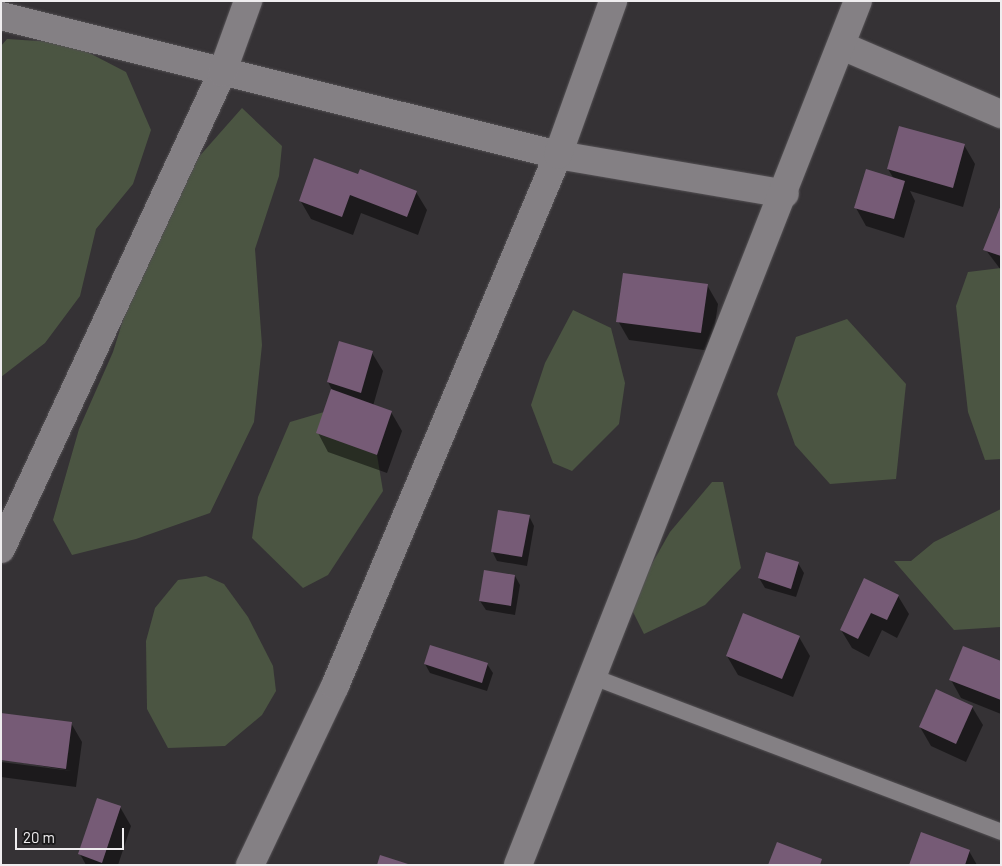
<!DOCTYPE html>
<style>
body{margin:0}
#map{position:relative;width:1002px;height:866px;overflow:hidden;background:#353235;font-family:Barlow,sans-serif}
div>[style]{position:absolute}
.green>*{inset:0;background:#4b5542}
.shadow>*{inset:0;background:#0007}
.building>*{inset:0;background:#765b76}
.roads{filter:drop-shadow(0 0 1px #545154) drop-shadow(0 0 1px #545154)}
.service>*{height:16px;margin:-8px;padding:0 8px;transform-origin:8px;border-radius:8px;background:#848084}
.minor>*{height:28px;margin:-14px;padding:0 14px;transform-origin:14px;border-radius:14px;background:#848084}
span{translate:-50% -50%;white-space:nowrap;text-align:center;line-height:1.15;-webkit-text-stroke:4px #1c1b1c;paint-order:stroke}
.frame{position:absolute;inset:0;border:2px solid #efedef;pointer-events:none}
.scale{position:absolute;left:15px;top:828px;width:109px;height:22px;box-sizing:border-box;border:2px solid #efedef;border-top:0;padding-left:6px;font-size:15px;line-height:18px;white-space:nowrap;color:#efedef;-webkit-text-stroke:4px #1c1b1c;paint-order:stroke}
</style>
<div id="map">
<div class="green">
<div style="clip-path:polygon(7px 39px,70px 43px,126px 72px,151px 130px,133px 184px,96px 229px,80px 296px,45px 343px,1px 377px,1px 46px)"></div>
<div style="clip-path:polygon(242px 108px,282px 146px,279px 176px,255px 249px,262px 345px,254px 422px,210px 513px,136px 539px,72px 555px,53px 520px,79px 429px,113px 352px,146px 246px,189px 168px)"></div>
<div style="clip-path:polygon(1001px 268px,1001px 459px,985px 460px,968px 412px,956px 306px,968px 272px)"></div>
<div style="clip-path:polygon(573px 310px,611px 328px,625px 383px,619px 424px,572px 471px,553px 463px,531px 405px,545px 363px)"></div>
<div style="clip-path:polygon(847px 319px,906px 384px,896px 479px,830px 484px,795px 445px,777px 394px,796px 337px)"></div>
<div style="clip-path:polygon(324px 412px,357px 428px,377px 455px,383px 491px,328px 575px,303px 588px,252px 538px,258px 497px,290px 422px)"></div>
<div style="clip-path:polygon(712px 482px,723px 482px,741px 568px,705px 605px,644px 634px,629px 604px,670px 532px)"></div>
<div style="clip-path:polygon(1001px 509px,1001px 627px,954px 630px,894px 561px,911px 561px,934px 542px)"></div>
<div style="clip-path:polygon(206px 576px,224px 584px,248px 617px,273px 666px,276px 691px,262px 715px,225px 746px,168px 748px,147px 709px,146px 641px,155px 608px,178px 580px)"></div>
</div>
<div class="shadow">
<div style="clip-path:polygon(900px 127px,964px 145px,975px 164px,963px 207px,910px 191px,915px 201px,904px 238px,866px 226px,856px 208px,894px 179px,888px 169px)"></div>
<div style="clip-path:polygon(359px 176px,416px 192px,427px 210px,418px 235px,361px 213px,353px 235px,311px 219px,300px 200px)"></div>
<div style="clip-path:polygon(1001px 208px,1001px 270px,985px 249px)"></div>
<div style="clip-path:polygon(707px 285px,718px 304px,711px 351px,629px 340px,618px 321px)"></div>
<div style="clip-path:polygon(372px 353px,383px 371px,373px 406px,391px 412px,402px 431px,387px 473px,328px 452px,318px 433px,332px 390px,328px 382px)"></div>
<div style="clip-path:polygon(529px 516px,534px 526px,527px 566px,497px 561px,492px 551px)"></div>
<div style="clip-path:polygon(798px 563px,804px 573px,796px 597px,765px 588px,759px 578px)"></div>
<div style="clip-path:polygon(515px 576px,520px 585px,515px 615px,486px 610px,480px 601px)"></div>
<div style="clip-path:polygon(898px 596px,909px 614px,897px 638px,882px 630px,869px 657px,852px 648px,841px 630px)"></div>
<div style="clip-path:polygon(799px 637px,810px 656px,793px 697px,738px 675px,727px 656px)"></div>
<div style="clip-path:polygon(1001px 662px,1001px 714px,961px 698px,951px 680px)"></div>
<div style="clip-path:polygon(425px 664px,487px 664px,493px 673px,487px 691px,430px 673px)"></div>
<div style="clip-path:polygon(972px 707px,983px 725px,966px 762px,931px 746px,920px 727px)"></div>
<div style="clip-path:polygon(71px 723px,82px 742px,76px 787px,1px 777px,1px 762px,72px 771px,1px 759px)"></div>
<div style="clip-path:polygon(120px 807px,131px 826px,118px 865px,86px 865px,80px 854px)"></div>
<div style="clip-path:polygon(969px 851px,977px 865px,911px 865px)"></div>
</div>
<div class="building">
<div style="clip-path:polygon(899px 126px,965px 144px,953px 188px,887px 169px)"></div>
<div style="clip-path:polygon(314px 158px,358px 174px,360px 169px,417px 191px,407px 217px,350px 195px,342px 217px,299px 201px)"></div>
<div style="clip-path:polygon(866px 169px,905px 181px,894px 219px,854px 208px)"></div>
<div style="clip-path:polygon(1001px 205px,1001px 256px,983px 250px)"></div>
<div style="clip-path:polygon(623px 273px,708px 284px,701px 333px,616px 322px)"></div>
<div style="clip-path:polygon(339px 341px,373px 351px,361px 393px,327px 382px)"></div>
<div style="clip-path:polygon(331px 389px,392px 411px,377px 455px,316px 433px)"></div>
<div style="clip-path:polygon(498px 510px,530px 515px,522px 557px,491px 552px)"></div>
<div style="clip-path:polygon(766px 552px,799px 562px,791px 589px,758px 578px)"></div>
<div style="clip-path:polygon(484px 570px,515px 575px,511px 606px,479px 601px)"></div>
<div style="clip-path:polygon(864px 578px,899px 595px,887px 620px,871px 613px,858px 639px,840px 630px)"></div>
<div style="clip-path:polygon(743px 613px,800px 636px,782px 679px,726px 656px)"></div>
<div style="clip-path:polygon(430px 645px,488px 663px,482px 683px,424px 664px)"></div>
<div style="clip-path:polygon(963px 646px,1001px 661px,1001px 700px,949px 680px)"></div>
<div style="clip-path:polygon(936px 689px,973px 706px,956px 744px,919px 727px)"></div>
<div style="clip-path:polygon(1px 713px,72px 722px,66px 769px,1px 760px)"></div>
<div style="clip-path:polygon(97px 798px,121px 806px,102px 863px,78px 854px)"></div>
<div style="clip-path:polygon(921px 832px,970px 850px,965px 865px,909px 865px)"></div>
<div style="clip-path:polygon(777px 842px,822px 859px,820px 865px,768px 865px)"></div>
<div style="clip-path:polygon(380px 855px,408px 864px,408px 865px,377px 865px)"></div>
</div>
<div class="roads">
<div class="service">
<div style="left:591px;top:676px;width:439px;rotate:20.8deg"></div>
</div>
<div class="minor">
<div style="left:1px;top:16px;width:574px;rotate:14.01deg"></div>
<div style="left:558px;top:155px;width:230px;rotate:9.7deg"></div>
<div style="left:842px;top:46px;width:173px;rotate:23.2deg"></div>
<div style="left:1px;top:549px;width:525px;rotate:-65.1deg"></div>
<div style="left:222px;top:73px;width:77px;rotate:-70.1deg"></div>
<div style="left:250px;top:865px;width:198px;rotate:-64.6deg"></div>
<div style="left:335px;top:686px;width:576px;rotate:-67.22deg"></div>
<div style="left:558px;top:155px;width:164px;rotate:-70.3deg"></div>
<div style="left:518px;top:865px;width:928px;rotate:-68.52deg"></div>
</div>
</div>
<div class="frame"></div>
<div class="scale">20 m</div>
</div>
